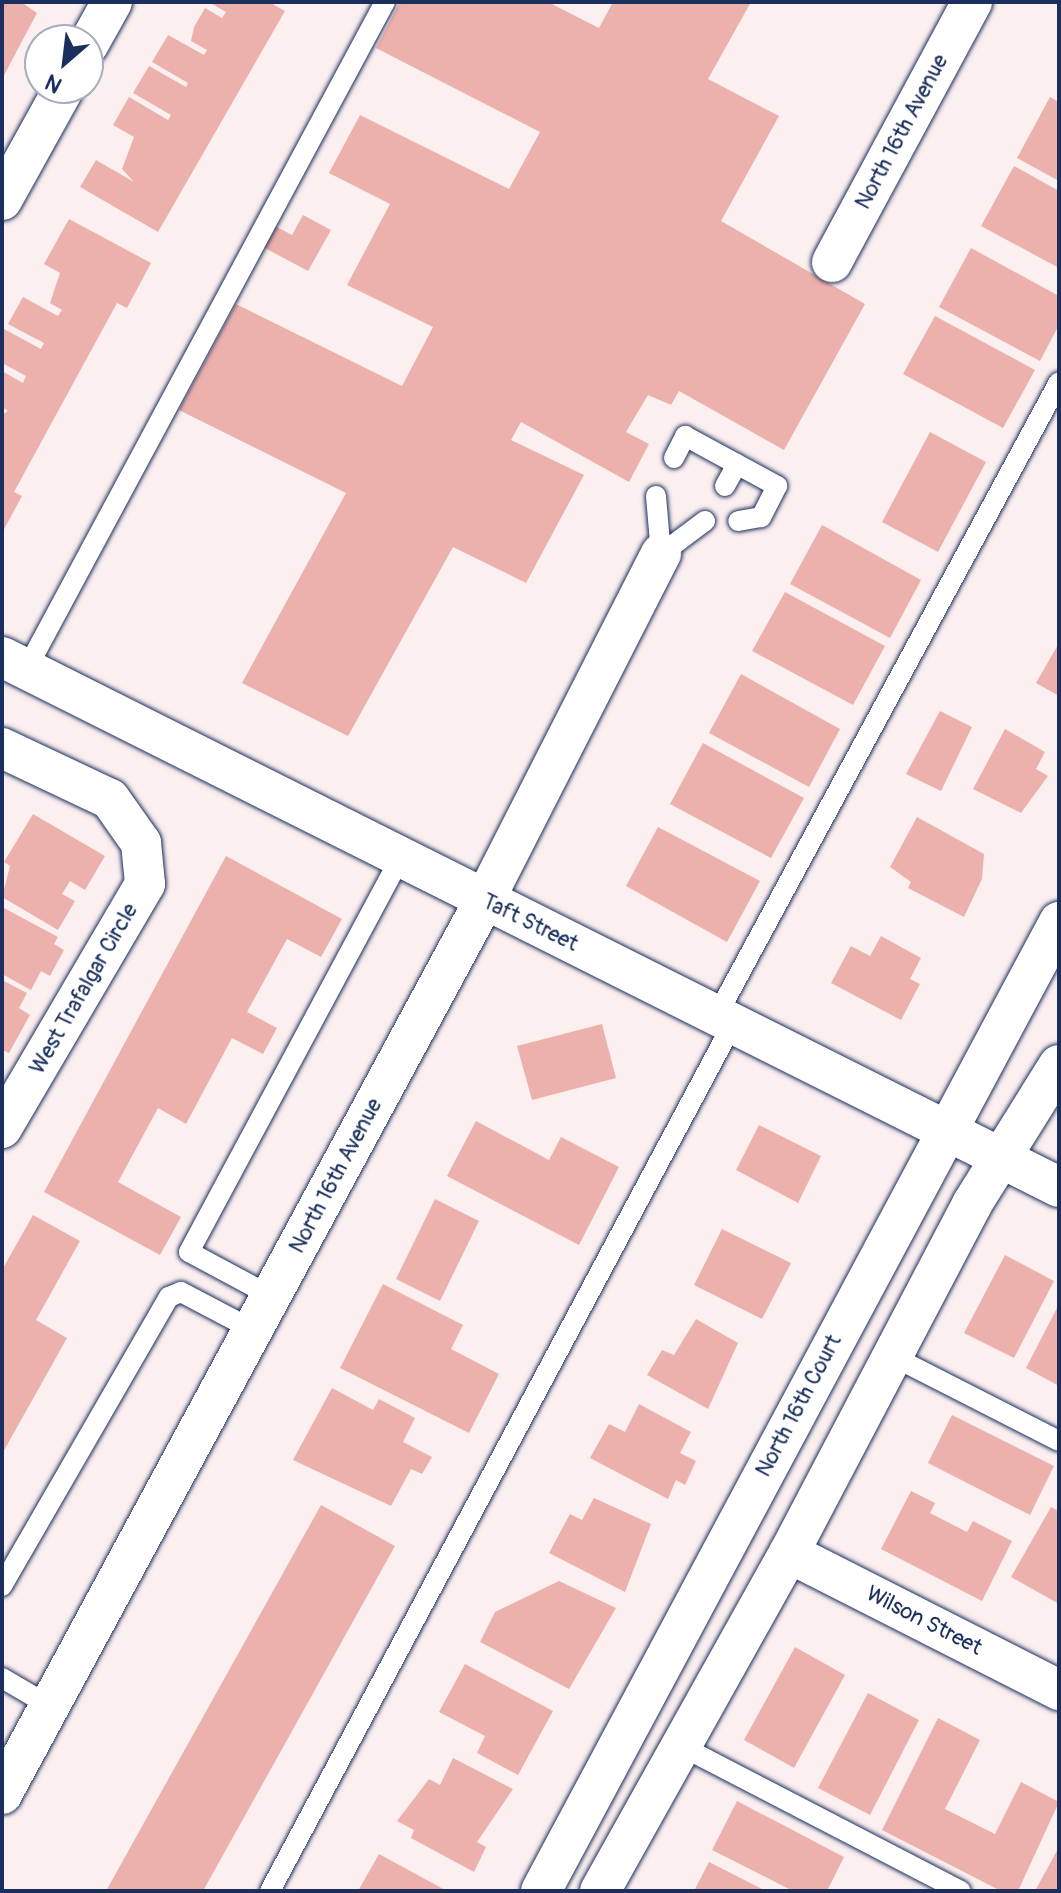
<!DOCTYPE html>
<style>
body{margin:0}
#map{position:relative;width:1061px;height:1893px;overflow:hidden;background:#fbefef;font-family:Pangolin,sans-serif}
div>[style]{position:absolute}
.building>*{inset:0;background:#edb1ad}
.roads{filter:drop-shadow(0 0 2px #1b2f5e) drop-shadow(0 0 2px #1b2f5e)}
.service>*{height:20px;margin:-10px;padding:0 10px;transform-origin:10px;border-radius:10px;background:#fff}
.minor>*{height:40px;margin:-20px;padding:0 20px;transform-origin:20px;border-radius:20px;background:#fff}
span{translate:-50% -50%;white-space:nowrap;text-align:center;line-height:1.15;-webkit-text-stroke:7px #fff;paint-order:stroke}
.street-label{font-size:22px;color:#1b2f5e}
.frame{position:absolute;inset:0;border:4px solid #1b2f5e;pointer-events:none}
.north{position:absolute;left:24px;top:24px;width:80px;height:80px;box-sizing:border-box;background:#fff;border:2px solid #a4acbf;border-radius:50%;rotate:208deg;font-size:22px;font-weight:700;line-height:32px;text-align:center;color:#1b2f5e}
.north::after{content:'';display:block;margin:auto;width:28px;height:36px;background:#1b2f5e;clip-path:polygon(50% 0,100% 100%,50% 72%,0 100%)}
</style>
<div id="map">
<div class="building">
<div style="clip-path:polygon(2px 2px,21px 2px,37px 13px,2px 79px)"></div>
<div style="clip-path:polygon(209px 2px,269px 2px,285px 11px,158px 232px,80px 187px,96px 160px,134px 182px,122px 169px,134px 137px,113px 125px,129px 97px,168px 120px,171px 115px,133px 93px,149px 66px,186px 87px,188px 83px,152px 62px,168px 35px,204px 55px,207px 50px,191px 41px,194px 27px,205px 8px,222px 18px,226px 12px)"></div>
<div style="clip-path:polygon(400px 2px,548px 2px,599px 28px,613px 2px,751px 2px,708px 79px,779px 116px,721px 221px,865px 304px,784px 450px,679px 391px,671px 405px,648px 395px,626px 432px,649px 444px,629px 482px,521px 422px,511px 440px,584px 475px,526px 583px,453px 547px,348px 736px,242px 683px,346px 493px,179px 410px,236px 304px,402px 386px,433px 327px,347px 285px,390px 204px,329px 173px,360px 115px,509px 189px,540px 132px,376px 48px)"></div>
<div style="clip-path:polygon(1050px 97px,1059px 102px,1059px 181px,1017px 158px)"></div>
<div style="clip-path:polygon(1014px 166px,1059px 191px,1059px 268px,981px 226px)"></div>
<div style="clip-path:polygon(303px 215px,331px 230px,308px 271px,263px 247px,275px 226px,292px 235px)"></div>
<div style="clip-path:polygon(69px 219px,151px 263px,127px 308px,117px 303px,14px 492px,22px 496px,2px 533px,2px 415px,8px 411px,2px 407px,2px 371px,23px 383px,26px 376px,2px 363px,2px 334px,4px 329px,41px 349px,44px 343px,8px 324px,23px 297px,58px 316px,62px 310px,50px 303px,60px 273px,44px 264px)"></div>
<div style="clip-path:polygon(971px 248px,1059px 296px,1059px 325px,1040px 361px,939px 307px)"></div>
<div style="clip-path:polygon(935px 316px,1035px 370px,1003px 428px,903px 374px)"></div>
<div style="clip-path:polygon(930px 432px,986px 462px,938px 552px,882px 522px)"></div>
<div style="clip-path:polygon(822px 525px,921px 580px,890px 638px,790px 584px)"></div>
<div style="clip-path:polygon(785px 592px,885px 646px,853px 705px,752px 651px)"></div>
<div style="clip-path:polygon(1059px 643px,1059px 696px,1036px 683px)"></div>
<div style="clip-path:polygon(741px 674px,840px 729px,809px 787px,709px 733px)"></div>
<div style="clip-path:polygon(940px 711px,972px 727px,941px 791px,906px 774px)"></div>
<div style="clip-path:polygon(1005px 729px,1045px 752px,1036px 769px,1048px 776px,1021px 813px,973px 789px)"></div>
<div style="clip-path:polygon(703px 743px,804px 798px,771px 858px,670px 804px)"></div>
<div style="clip-path:polygon(33px 814px,105px 856px,85px 890px,70px 881px,62px 894px,75px 901px,58px 930px,2px 897px,10px 866px,4px 862px)"></div>
<div style="clip-path:polygon(917px 817px,984px 854px,982px 879px,964px 917px,908px 888px,911px 882px,890px 867px)"></div>
<div style="clip-path:polygon(658px 827px,760px 881px,727px 942px,626px 886px)"></div>
<div style="clip-path:polygon(226px 856px,342px 919px,321px 957px,287px 939px,247px 1012px,277px 1028px,263px 1054px,232px 1038px,186px 1124px,158px 1108px,118px 1182px,181px 1217px,160px 1255px,44px 1192px)"></div>
<div style="clip-path:polygon(2px 907px,58px 937px,54px 944px,64px 950px,50px 976px,41px 971px,31px 990px,2px 974px)"></div>
<div style="clip-path:polygon(881px 936px,921px 958px,910px 979px,920px 984px,901px 1020px,831px 983px,851px 946px,870px 956px)"></div>
<div style="clip-path:polygon(2px 980px,27px 993px,19px 1008px,30px 1015px,9px 1053px,2px 1050px)"></div>
<div style="clip-path:polygon(602px 1024px,616px 1078px,532px 1100px,517px 1046px)"></div>
<div style="clip-path:polygon(476px 1121px,549px 1160px,561px 1137px,619px 1167px,579px 1245px,447px 1176px)"></div>
<div style="clip-path:polygon(759px 1125px,821px 1156px,798px 1203px,736px 1170px)"></div>
<div style="clip-path:polygon(435px 1199px,479px 1221px,440px 1301px,396px 1279px)"></div>
<div style="clip-path:polygon(33px 1215px,80px 1241px,36px 1320px,67px 1338px,2px 1454px,2px 1270px)"></div>
<div style="clip-path:polygon(722px 1229px,791px 1263px,762px 1319px,694px 1285px)"></div>
<div style="clip-path:polygon(1005px 1255px,1054px 1281px,1014px 1358px,964px 1333px)"></div>
<div style="clip-path:polygon(383px 1284px,463px 1325px,451px 1349px,499px 1374px,469px 1433px,340px 1368px)"></div>
<div style="clip-path:polygon(1059px 1304px,1059px 1386px,1026px 1368px)"></div>
<div style="clip-path:polygon(696px 1319px,738px 1343px,708px 1409px,647px 1375px,662px 1350px,674px 1355px)"></div>
<div style="clip-path:polygon(332px 1388px,373px 1410px,379px 1399px,415px 1418px,403px 1442px,432px 1457px,422px 1474px,411px 1469px,391px 1506px,293px 1460px)"></div>
<div style="clip-path:polygon(639px 1404px,691px 1432px,680px 1453px,696px 1461px,685px 1485px,676px 1480px,668px 1499px,590px 1458px,609px 1424px,625px 1432px)"></div>
<div style="clip-path:polygon(952px 1415px,1054px 1466px,1030px 1515px,928px 1463px)"></div>
<div style="clip-path:polygon(911px 1491px,935px 1503px,930px 1513px,967px 1532px,973px 1521px,1012px 1541px,982px 1601px,881px 1549px)"></div>
<div style="clip-path:polygon(594px 1498px,651px 1524px,625px 1592px,549px 1553px,570px 1514px,582px 1520px)"></div>
<div style="clip-path:polygon(321px 1505px,395px 1546px,203px 1891px,106px 1891px)"></div>
<div style="clip-path:polygon(1051px 1507px,1059px 1511px,1059px 1604px,1011px 1577px)"></div>
<div style="clip-path:polygon(559px 1581px,616px 1608px,569px 1689px,480px 1642px,495px 1612px)"></div>
<div style="clip-path:polygon(795px 1647px,845px 1675px,794px 1768px,744px 1740px)"></div>
<div style="clip-path:polygon(465px 1664px,553px 1711px,518px 1775px,477px 1753px,485px 1736px,439px 1712px)"></div>
<div style="clip-path:polygon(868px 1693px,919px 1720px,870px 1815px,818px 1788px)"></div>
<div style="clip-path:polygon(938px 1718px,980px 1740px,945px 1809px,995px 1834px,1021px 1782px,1059px 1802px,1018px 1891px,1001px 1891px,882px 1830px)"></div>
<div style="clip-path:polygon(453px 1758px,513px 1789px,477px 1842px,486px 1847px,474px 1872px,411px 1838px,414px 1830px,397px 1821px,429px 1779px,440px 1785px)"></div>
<div style="clip-path:polygon(737px 1801px,844px 1857px,827px 1891px,793px 1891px,712px 1850px)"></div>
<div style="clip-path:polygon(1059px 1847px,1059px 1891px,1035px 1891px)"></div>
<div style="clip-path:polygon(379px 1854px,447px 1891px,358px 1891px)"></div>
<div style="clip-path:polygon(709px 1862px,766px 1891px,694px 1891px)"></div>
</div>
<div class="roads">
<div class="service">
<div style="left:674px;top:458px;width:25px;rotate:-63deg"></div>
<div style="left:685px;top:436px;width:105px;rotate:28.5deg"></div>
<div style="left:777px;top:486px;width:35px;rotate:117deg"></div>
<div style="left:761px;top:517px;width:23px;rotate:170deg"></div>
<div style="left:725px;top:486px;width:25px;rotate:-61deg"></div>
<div style="left:656px;top:496px;width:58px;rotate:85.1deg"></div>
<div style="left:661px;top:554px;width:55px;rotate:-36.9deg"></div>
<div style="left:26px;top:670px;width:758px;rotate:-61.75deg"></div>
<div style="left:717px;top:1015px;width:719px;rotate:-61.62deg"></div>
<div style="left:271px;top:1296px;width:93px;rotate:-151.8deg"></div>
<div style="left:189px;top:1252px;width:446px;rotate:-61.8deg"></div>
<div style="left:892px;top:1356px;width:187px;rotate:27deg"></div>
<div style="left:2px;top:1586px;width:334px;rotate:-60deg"></div>
<div style="left:169px;top:1297px;width:13px;rotate:-23deg"></div>
<div style="left:181px;top:1292px;width:81px;rotate:27.8deg"></div>
<div style="left:2px;top:1678px;width:56px;rotate:30.3deg"></div>
<div style="left:681px;top:1746px;width:315px;rotate:27.4deg"></div>
<div style="left:270px;top:1891px;width:984px;rotate:-61.92deg"></div>
</div>
<div class="minor">
<div style="left:88px;top:45px;width:49px;rotate:-60.8deg"></div>
<div style="left:2px;top:200px;width:128px;rotate:-61deg"></div>
<div style="left:832px;top:262px;width:295px;rotate:-61.7deg"></div>
<div style="left:2px;top:657px;width:1182px;rotate:26.63deg"></div>
<div style="left:2px;top:748px;width:119px;rotate:25.3deg"></div>
<div style="left:110px;top:799px;width:54px;rotate:54.8deg"></div>
<div style="left:141px;top:843px;width:41px;rotate:84.4deg"></div>
<div style="left:145px;top:884px;width:283px;rotate:120.4deg"></div>
<div style="left:789px;top:1553px;width:303px;rotate:26.9deg"></div>
<div style="left:2px;top:1794px;width:1015px;rotate:-61.64deg"></div>
<div style="left:484px;top:901px;width:390px;rotate:-63deg"></div>
<div style="left:541px;top:1891px;width:1099px;rotate:-61.87deg"></div>
<div style="left:600px;top:1891px;width:387px;rotate:-60.8deg"></div>
<div style="left:789px;top:1553px;width:394px;rotate:-62.3deg"></div>
<div style="left:972px;top:1204px;width:164px;rotate:-58deg"></div>
</div>
</div>
<div class="street-label">
<span style="left:902px;top:132px;rotate:-62deg">North 16th Avenue</span>
<span style="left:530px;top:923px;rotate:26deg">Taft Street</span>
<span style="left:84px;top:989px;rotate:-60deg">West Trafalgar Circle</span>
<span style="left:336px;top:1176px;rotate:-62deg">North 16th Avenue</span>
<span style="left:799px;top:1406px;rotate:-62deg">North 16th Court</span>
<span style="left:924px;top:1621px;rotate:27deg">Wilson Street</span>
</div>
<div class="frame"></div>
<div class="north">N</div>
</div>
